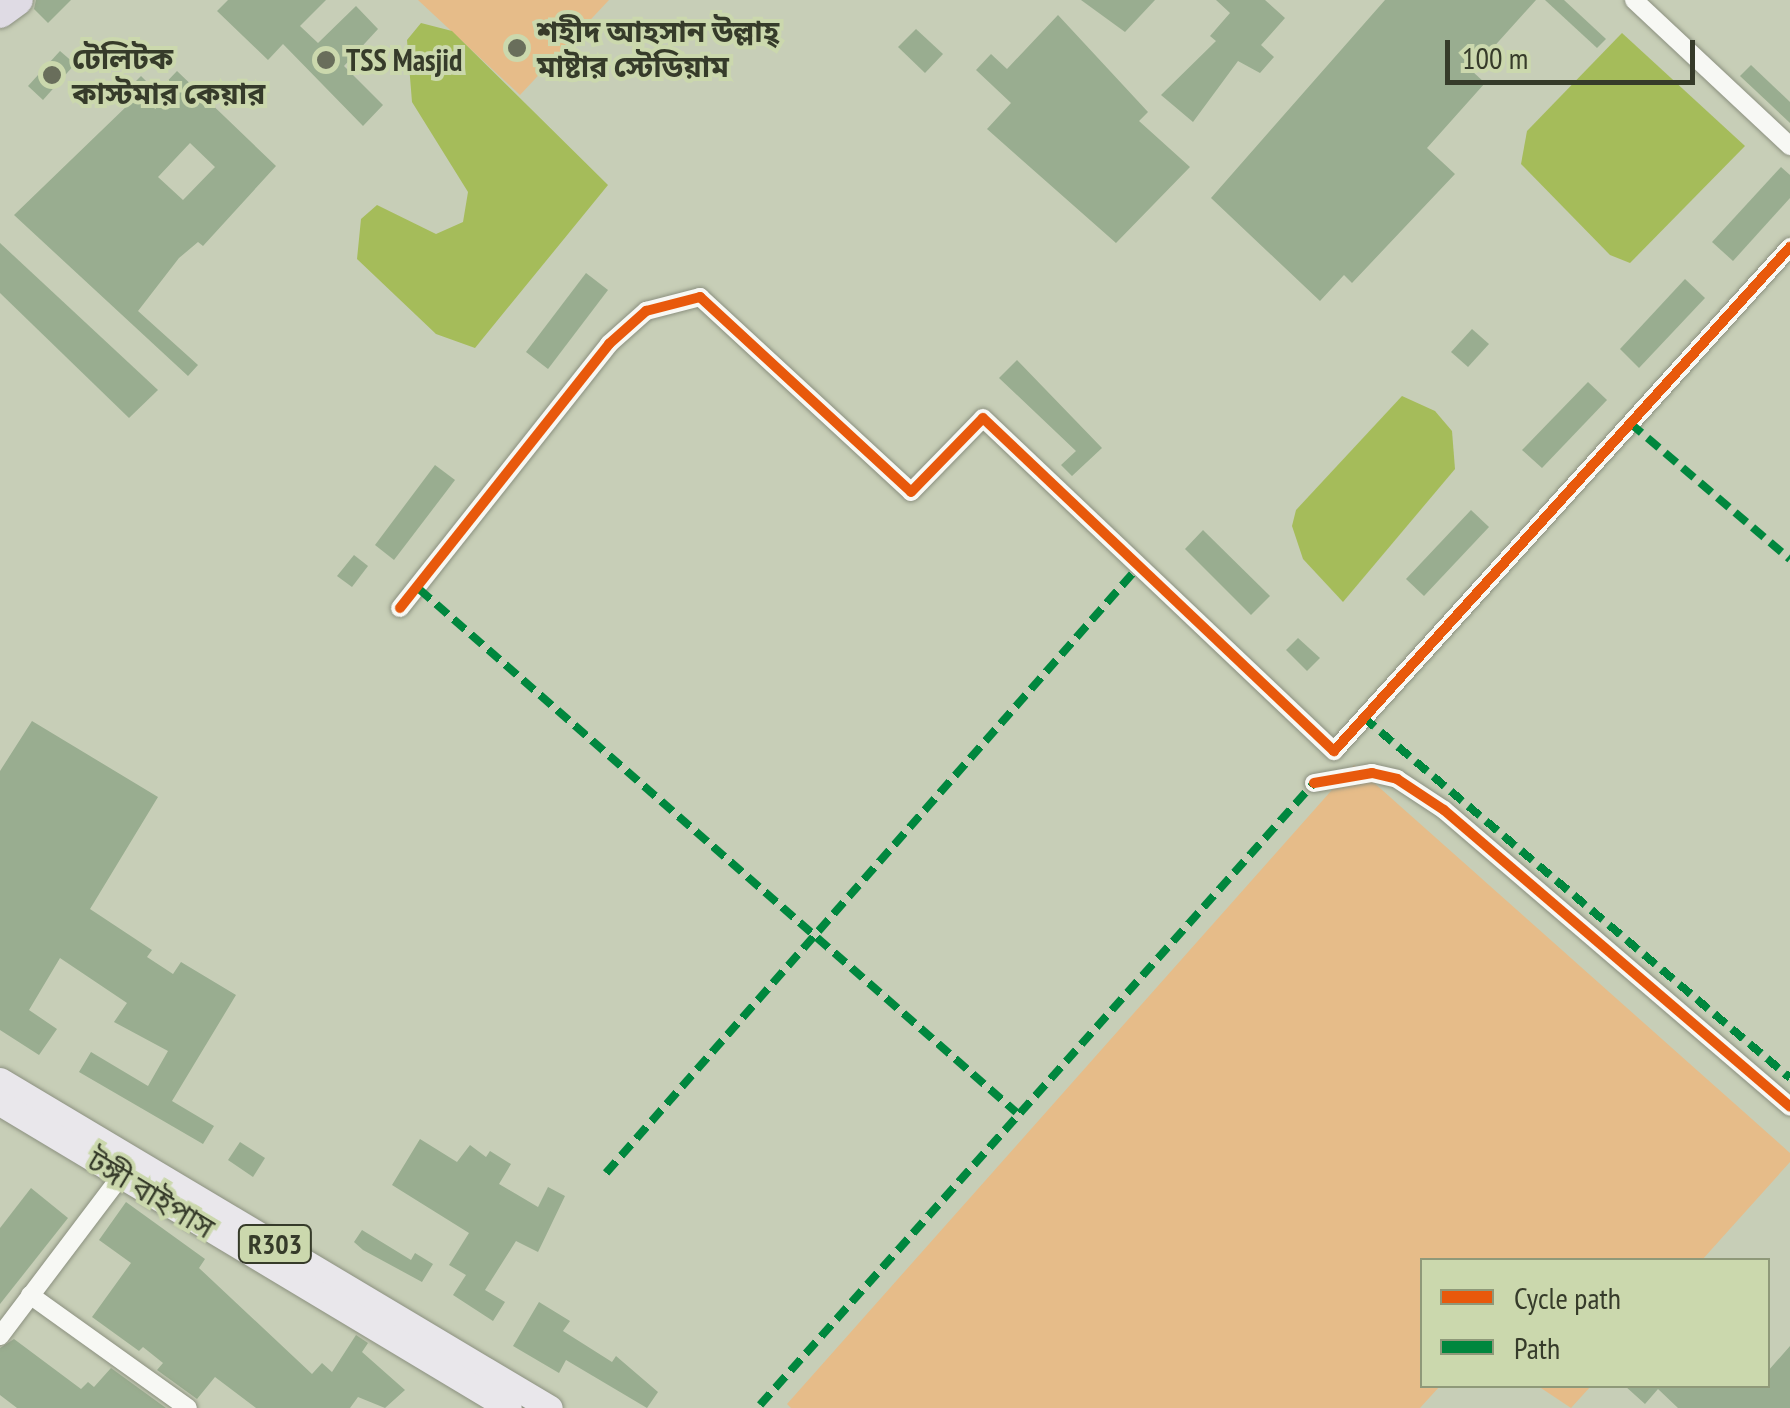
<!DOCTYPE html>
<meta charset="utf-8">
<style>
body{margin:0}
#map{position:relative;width:1790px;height:1408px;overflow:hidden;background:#c7ceb7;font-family:"PT Sans Narrow","Noto Sans Bengali",sans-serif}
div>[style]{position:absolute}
.green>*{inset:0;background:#e6bc89}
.water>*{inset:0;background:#a5bc5a}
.building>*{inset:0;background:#99ad90}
.roads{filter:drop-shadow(0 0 2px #8b907f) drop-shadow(0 0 2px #8b907f)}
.street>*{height:18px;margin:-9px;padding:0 9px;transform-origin:9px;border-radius:9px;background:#f7f8f4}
.primary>*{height:25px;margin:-12.5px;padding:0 12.5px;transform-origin:12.5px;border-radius:12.5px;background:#e9e7eb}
.highway>*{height:30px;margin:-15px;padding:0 15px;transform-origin:15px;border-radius:15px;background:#dfdbe4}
.quiet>*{height:8px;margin-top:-4px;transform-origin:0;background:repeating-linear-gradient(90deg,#00873e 0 15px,transparent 0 23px)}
.cycleway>*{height:10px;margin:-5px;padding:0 5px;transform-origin:5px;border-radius:5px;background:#e8590c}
.dots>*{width:28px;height:28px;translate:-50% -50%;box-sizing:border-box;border:5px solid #cbd8ad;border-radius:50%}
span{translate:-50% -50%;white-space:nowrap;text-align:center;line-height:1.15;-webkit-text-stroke:8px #cbd8ad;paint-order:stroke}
.shield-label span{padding:2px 8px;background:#cbd8ad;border:2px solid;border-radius:8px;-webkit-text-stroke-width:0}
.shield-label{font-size:28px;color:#363b2a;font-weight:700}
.poi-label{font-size:30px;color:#363b2a;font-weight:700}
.left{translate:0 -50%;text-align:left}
.street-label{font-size:30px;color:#363b2a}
.legend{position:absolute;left:1420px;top:1258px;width:350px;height:130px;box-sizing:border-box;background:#cbd8ad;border:2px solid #8f9979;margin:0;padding:12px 18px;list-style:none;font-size:30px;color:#363b2a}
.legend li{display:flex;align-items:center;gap:20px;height:50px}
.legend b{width:50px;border:2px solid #8f9979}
.scale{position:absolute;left:1445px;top:40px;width:250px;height:45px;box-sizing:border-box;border:5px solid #363b2a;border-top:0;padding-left:12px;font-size:30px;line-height:35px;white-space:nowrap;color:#363b2a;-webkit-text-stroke:8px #cbd8ad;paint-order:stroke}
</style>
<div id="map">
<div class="green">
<div style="clip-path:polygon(418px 0,609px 0,520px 95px)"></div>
<div style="clip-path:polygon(1354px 765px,1790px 1153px,1790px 1162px,1702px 1260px,1422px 1260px,1422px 1386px,1440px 1386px,1420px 1408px,791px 1408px,787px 1404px)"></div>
<div style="clip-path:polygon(1538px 1386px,1591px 1386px,1571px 1408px)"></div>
</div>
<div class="water">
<div style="clip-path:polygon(421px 23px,452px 31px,608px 185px,475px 348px,436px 334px,357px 259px,361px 219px,377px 205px,436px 234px,463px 222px,468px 192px,412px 102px,407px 40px)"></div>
<div style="clip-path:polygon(1622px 33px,1745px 146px,1630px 263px,1610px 255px,1521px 164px,1527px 131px)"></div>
<div style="clip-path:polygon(1402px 396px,1435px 411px,1452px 431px,1455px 469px,1343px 602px,1303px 559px,1292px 526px,1296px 510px)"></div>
</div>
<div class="building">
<div style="clip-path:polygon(36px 0,71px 0,48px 23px,34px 9px)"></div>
<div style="clip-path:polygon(228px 0,326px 0,300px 26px,318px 43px,356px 6px,378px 29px,344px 66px,383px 105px,363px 126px,283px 44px,268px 60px,217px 11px)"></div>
<div style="clip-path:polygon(1081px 0,1155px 0,1125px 32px)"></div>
<div style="clip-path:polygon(1216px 0,1265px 0,1285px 18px,1261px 45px,1274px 57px,1260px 73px,1238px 61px,1193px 122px,1161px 95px,1216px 41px,1210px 36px,1230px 13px)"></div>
<div style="clip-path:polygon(1385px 0,1536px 0,1472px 71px,1485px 83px,1427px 148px,1455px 174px,1352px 283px,1344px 275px,1320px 301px,1211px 198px)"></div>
<div style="clip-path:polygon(1545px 0,1564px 0,1606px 39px,1597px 48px)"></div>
<div style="clip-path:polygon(1058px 15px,1148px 112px,1139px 121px,1190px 167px,1116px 243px,987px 129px,1011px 103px,976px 70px,991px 54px,1007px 69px)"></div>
<div style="clip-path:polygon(916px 29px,943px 54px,925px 73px,898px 47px)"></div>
<div style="clip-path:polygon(60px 51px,75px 64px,43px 100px,28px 86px)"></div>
<div style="clip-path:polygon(1751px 65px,1790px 102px,1790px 123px,1740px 76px)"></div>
<div style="clip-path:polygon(evenodd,177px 71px,276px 166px,203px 246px,198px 242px,179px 258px,138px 311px,198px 365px,188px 376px,14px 215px,130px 103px,122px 95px,141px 76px,157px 92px,177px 71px,190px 143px,215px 167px,183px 200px,158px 177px,190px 143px)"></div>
<div style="clip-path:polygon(1781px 167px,1790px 175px,1790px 198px,1733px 261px,1712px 242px)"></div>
<div style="clip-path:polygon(0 243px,158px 390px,129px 418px,0 293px)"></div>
<div style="clip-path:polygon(586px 273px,608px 290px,548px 369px,526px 352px)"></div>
<div style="clip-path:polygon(1685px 279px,1705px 298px,1639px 368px,1620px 349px)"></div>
<div style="clip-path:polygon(1472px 329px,1489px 344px,1468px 367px,1451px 352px)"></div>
<div style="clip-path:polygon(1017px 360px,1102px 448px,1072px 476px,1061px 465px,1076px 451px,999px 378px)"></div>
<div style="clip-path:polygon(1588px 382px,1607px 400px,1542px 468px,1522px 450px)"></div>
<div style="clip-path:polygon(435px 465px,455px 480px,394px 560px,375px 545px)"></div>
<div style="clip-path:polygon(1471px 510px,1489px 527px,1424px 596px,1406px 579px)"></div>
<div style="clip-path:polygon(1203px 530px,1270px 596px,1251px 615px,1185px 549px)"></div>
<div style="clip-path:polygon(354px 555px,368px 566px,352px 587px,337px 576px)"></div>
<div style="clip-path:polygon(1298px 638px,1320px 658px,1307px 671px,1286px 650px)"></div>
<div style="clip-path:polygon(32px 721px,158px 797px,90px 909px,152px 950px,147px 957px,173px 974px,181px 962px,236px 995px,172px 1101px,214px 1126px,203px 1144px,79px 1072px,91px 1052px,148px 1086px,168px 1051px,114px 1022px,127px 1003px,60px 958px,29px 1010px,57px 1029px,39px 1055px,0 1030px,0 771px)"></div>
<div style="clip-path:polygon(420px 1139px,457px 1162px,470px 1145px,486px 1157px,490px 1151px,511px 1164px,499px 1184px,538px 1207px,548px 1187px,565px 1196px,538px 1252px,516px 1241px,485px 1290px,505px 1302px,493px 1321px,453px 1295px,466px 1275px,449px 1265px,469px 1233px,392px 1185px)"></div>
<div style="clip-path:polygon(240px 1142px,265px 1158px,253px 1177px,228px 1160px)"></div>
<div style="clip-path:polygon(31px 1188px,68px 1218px,0 1304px,0 1228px)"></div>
<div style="clip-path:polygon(126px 1202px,205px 1259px,199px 1268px,312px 1374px,322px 1363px,332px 1372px,356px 1335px,368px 1343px,362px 1352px,405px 1390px,385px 1408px,358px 1397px,350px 1408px,256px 1408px,215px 1377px,197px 1399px,157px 1370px,163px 1363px,143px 1347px,139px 1351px,92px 1317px,131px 1263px,99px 1240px)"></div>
<div style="clip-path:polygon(362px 1230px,411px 1260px,415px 1253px,433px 1264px,422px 1282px,363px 1250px,354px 1242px)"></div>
<div style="clip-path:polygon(539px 1302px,570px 1321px,563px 1331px,612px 1362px,616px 1356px,658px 1392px,647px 1408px,566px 1360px,559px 1373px,513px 1346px)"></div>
<div style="clip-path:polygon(14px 1339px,81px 1389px,88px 1382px,94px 1387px,111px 1368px,166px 1408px,17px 1408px,0 1395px,0 1348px)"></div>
<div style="clip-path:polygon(1790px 1346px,1790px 1408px,1678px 1408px,1658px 1389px,1645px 1404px,1625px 1386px,1768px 1386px,1768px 1371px)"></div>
</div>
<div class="roads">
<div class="street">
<div style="left:1634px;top:0;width:214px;rotate:43.1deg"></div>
<div style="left:400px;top:608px;width:337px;rotate:-51.6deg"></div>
<div style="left:609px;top:344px;width:50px;rotate:-41.7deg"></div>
<div style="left:646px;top:311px;width:56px;rotate:-14.5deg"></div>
<div style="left:700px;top:297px;width:287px;rotate:42.7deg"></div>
<div style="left:911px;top:492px;width:103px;rotate:-45.8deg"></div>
<div style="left:983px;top:418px;width:484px;rotate:43.5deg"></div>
<div style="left:1334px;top:751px;width:680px;rotate:-47.86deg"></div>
<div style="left:1314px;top:783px;width:59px;rotate:-9.8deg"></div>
<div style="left:1372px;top:773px;width:26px;rotate:13deg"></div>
<div style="left:1397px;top:779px;width:56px;rotate:33.4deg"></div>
<div style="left:1444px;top:810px;width:456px;rotate:40.6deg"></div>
<div style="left:30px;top:1295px;width:194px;rotate:35.6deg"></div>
<div style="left:0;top:1336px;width:201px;rotate:-52.9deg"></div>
</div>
<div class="primary">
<div style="left:0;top:1080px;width:640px;rotate:30.81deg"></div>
<div style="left:0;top:1103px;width:593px;rotate:30.93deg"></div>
</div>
<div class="highway">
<div style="left:0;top:13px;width:22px;rotate:-36deg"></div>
</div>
</div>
<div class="quiet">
<div style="left:1630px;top:423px;width:210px;rotate:40.4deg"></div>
<div style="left:419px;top:589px;width:794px;rotate:41.22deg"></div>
<div style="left:1363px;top:717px;width:559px;rotate:40.21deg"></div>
<div style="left:606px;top:1173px;width:808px;rotate:-48.71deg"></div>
<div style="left:760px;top:1405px;width:833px;rotate:-48.31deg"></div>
</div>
<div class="cycleway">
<div style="left:400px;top:608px;width:337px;rotate:-51.6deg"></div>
<div style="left:609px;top:344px;width:50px;rotate:-41.7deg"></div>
<div style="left:646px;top:311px;width:56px;rotate:-14.5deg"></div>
<div style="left:700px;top:297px;width:287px;rotate:42.7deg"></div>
<div style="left:911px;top:492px;width:103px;rotate:-45.8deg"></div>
<div style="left:983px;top:418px;width:484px;rotate:43.5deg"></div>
<div style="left:1334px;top:751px;width:680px;rotate:-47.86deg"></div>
<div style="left:1314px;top:783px;width:59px;rotate:-9.8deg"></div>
<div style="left:1372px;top:773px;width:26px;rotate:13deg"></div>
<div style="left:1397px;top:779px;width:56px;rotate:33.4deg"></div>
<div style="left:1444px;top:810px;width:456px;rotate:40.6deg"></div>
</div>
<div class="dots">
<div style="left:517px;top:48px;background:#696e5b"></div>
<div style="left:326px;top:60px;background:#696e5b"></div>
<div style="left:52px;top:75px;background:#696e5b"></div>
</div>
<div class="shield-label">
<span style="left:275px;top:1244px">R303</span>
</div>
<div class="poi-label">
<span class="left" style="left:537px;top:48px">শহীদ আহসান উল্লাহ্‌<br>মাষ্টার স্টেডিয়াম</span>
<span class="left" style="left:72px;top:75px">টেলিটক<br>কাস্টমার কেয়ার</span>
<span class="left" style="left:346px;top:60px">TSS Masjid</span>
</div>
<div class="street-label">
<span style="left:151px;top:1194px;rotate:31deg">টঙ্গী বাইপাস</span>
</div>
<ul class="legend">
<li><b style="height:12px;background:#e8590c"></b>Cycle path</li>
<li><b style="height:12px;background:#00873e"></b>Path</li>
</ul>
<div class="scale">100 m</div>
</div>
